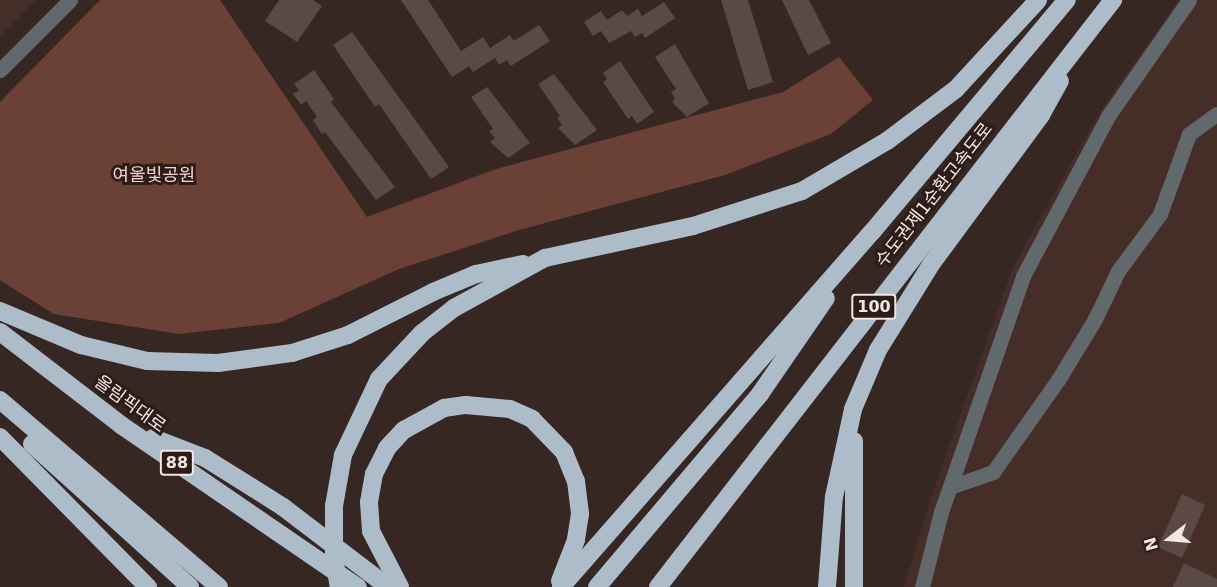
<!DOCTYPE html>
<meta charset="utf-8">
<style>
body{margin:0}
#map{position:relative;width:1217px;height:587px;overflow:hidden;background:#372723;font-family:"DejaVu Sans","Noto Sans KR",sans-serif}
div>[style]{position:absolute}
.built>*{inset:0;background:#452e28}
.green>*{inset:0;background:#6c4135}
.building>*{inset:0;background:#5b4944}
.minor>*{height:15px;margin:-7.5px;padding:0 7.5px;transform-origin:7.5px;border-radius:7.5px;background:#62696d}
.highway>*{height:18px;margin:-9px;padding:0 9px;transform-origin:9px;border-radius:9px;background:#acbdc9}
.highway-bridge>*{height:18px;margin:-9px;padding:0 9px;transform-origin:9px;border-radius:9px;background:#acbdc9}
span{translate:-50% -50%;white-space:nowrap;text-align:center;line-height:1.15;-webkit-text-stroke:6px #2d1d19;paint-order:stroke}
.shield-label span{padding:2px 4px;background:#2d1d19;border:2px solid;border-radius:4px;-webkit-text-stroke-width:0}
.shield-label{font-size:16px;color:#f1e6e3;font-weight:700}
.park-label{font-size:18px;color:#f4d3ca}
.street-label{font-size:18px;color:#f1e6e3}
.north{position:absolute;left:1139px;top:509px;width:60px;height:60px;-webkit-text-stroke:4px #2d1d19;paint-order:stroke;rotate:254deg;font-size:16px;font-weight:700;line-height:24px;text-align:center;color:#f1e6e3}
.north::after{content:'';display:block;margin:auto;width:21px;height:27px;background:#f1e6e3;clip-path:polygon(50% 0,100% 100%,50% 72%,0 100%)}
</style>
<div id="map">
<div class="built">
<div style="clip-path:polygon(0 0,36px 0,0 37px)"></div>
<div style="clip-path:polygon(1179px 0,1217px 0,1217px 587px,904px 587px,930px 500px,1013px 267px,1102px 108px)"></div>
</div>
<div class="green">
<div style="clip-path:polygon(100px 0,220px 0,367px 217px,496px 169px,783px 92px,839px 57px,873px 100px,831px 134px,725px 175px,519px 230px,399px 269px,279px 323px,179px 334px,54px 314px,0 280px,0 102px)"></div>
</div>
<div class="building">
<div style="clip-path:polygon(279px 0,313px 0,322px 6px,297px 42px,265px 21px)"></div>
<div style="clip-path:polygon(401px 0,428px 0,461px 51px,483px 37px,490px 48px,510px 35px,514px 41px,539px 25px,550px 41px,511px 66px,507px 60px,499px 65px,495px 58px,473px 72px,469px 66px,452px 77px)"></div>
<div style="clip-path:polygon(721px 0,748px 0,773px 82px,748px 90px)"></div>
<div style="clip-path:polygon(782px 0,809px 0,831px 43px,808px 55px)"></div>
<div style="clip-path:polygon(664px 2px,675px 18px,645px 38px,642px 33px,635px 37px,631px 31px,609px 43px,601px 31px,593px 36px,584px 22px,601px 11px,607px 20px,622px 10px,627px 16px,638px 9px,642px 16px)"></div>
<div style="clip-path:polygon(352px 32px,449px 167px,431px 179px,379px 104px,375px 107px,333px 45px)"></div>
<div style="clip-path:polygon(675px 44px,709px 103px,687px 117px,672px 102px,675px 99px,671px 92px,676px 89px,655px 57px)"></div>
<div style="clip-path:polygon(620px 61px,654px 112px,637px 124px,632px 116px,628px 119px,603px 82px,607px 79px,603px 73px)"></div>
<div style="clip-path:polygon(314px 70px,334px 99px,331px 102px,395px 187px,376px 200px,325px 132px,322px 134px,313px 120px,317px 117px,306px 101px,301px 105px,293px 94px,299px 90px,294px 84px)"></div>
<div style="clip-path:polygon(554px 74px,597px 130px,575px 145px,558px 128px,562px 125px,557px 118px,560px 116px,538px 84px)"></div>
<div style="clip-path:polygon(487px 87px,530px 143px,508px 158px,490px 142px,495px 138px,489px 131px,493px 129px,471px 97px)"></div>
<div style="clip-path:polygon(1182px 494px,1205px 505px,1182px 558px,1158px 547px)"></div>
<div style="clip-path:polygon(1184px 563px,1217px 579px,1217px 587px,1173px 587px)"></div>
</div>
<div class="minor">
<div style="left:0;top:70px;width:99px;rotate:-45deg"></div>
<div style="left:950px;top:487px;width:46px;rotate:-19.2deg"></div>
<div style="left:993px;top:472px;width:113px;rotate:-54.8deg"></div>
<div style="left:1058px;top:380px;width:71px;rotate:-58.8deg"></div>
<div style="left:1095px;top:319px;width:53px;rotate:-64.4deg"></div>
<div style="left:1118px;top:271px;width:71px;rotate:-53.6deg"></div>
<div style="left:1160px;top:214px;width:85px;rotate:-70.1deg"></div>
<div style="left:1189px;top:134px;width:34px;rotate:-36deg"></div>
<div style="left:922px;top:587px;width:77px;rotate:-75.8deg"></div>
<div style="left:941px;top:512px;width:250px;rotate:-70.8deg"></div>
<div style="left:1023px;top:276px;width:181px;rotate:-62deg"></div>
<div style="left:1108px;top:116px;width:141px;rotate:-55.1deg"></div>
</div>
<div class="highway">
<div style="left:0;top:311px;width:88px;rotate:22.8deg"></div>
<div style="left:81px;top:345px;width:68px;rotate:13.6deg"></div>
<div style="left:147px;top:361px;width:71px;rotate:1.6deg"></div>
<div style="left:218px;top:363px;width:75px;rotate:-7.7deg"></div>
<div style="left:292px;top:353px;width:59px;rotate:-17.8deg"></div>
<div style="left:348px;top:335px;width:95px;rotate:-26.8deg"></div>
<div style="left:433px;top:292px;width:47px;rotate:-22.7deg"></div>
<div style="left:476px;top:274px;width:48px;rotate:-12deg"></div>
<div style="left:0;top:332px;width:153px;rotate:37.5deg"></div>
<div style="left:121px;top:425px;width:287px;rotate:34.4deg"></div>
<div style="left:0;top:400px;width:288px;rotate:40.5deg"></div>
<div style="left:0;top:437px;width:211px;rotate:45.4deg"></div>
<div style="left:153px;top:438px;width:56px;rotate:21deg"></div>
<div style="left:205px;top:458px;width:92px;rotate:32.1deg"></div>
<div style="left:283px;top:507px;width:132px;rotate:37.3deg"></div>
<div style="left:32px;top:444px;width:213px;rotate:42.1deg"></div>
<div style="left:334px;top:506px;width:52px;rotate:-80deg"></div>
<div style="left:343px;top:455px;width:84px;rotate:-64.7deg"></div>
<div style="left:379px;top:379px;width:63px;rotate:-46.9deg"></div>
<div style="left:422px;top:333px;width:41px;rotate:-38deg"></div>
<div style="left:454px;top:308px;width:104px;rotate:-28.8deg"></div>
<div style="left:545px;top:258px;width:151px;rotate:-12.2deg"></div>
<div style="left:693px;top:226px;width:114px;rotate:-17.8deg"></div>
<div style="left:802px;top:191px;width:99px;rotate:-30.5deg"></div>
<div style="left:887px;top:141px;width:86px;rotate:-37deg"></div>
<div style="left:956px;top:89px;width:121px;rotate:-47.3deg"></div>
<div style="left:400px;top:587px;width:63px;rotate:-117.4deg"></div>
<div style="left:371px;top:531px;width:29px;rotate:-94deg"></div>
<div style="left:369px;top:502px;width:28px;rotate:-80deg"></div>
<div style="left:374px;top:474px;width:29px;rotate:-63deg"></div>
<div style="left:387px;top:448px;width:25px;rotate:-47deg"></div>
<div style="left:404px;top:430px;width:46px;rotate:-28.8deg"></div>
<div style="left:444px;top:408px;width:22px;rotate:-8deg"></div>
<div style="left:466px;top:405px;width:44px;rotate:5.2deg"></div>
<div style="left:510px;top:409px;width:24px;rotate:24deg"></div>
<div style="left:532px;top:419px;width:46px;rotate:45.9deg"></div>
<div style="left:564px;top:452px;width:31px;rotate:68deg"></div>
<div style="left:576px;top:481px;width:33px;rotate:83deg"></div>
<div style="left:580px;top:514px;width:26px;rotate:99deg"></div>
<div style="left:576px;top:540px;width:44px;rotate:111.3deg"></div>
<div style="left:561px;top:587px;width:472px;rotate:-48.8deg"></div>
<div style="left:872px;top:232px;width:303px;rotate:-50deg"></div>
<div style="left:597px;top:587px;width:253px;rotate:-49.8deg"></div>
<div style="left:760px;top:394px;width:116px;rotate:-55.5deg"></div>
<div style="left:658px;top:587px;width:743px;rotate:-52.22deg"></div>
<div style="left:827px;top:587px;width:90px;rotate:-85.6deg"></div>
<div style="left:834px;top:497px;width:90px;rotate:-77.8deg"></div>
<div style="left:853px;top:409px;width:64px;rotate:-67deg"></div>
<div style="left:878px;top:350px;width:102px;rotate:-58.2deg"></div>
<div style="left:932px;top:263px;width:184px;rotate:-53.6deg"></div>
<div style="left:1041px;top:115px;width:39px;rotate:-61deg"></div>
<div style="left:854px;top:587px;width:146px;rotate:-90deg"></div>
</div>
<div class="highway-bridge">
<div style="left:334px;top:506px;width:51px;rotate:90deg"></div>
<div style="left:334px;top:557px;width:30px;rotate:81deg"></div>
</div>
<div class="shield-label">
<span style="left:874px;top:307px">100</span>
<span style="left:177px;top:463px">88</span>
</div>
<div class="park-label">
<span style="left:154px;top:175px">여울빛공원</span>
</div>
<div class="street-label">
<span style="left:934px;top:195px;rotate:-52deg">수도권제1순환고속도로</span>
<span style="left:130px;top:404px;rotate:36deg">올림픽대로</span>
</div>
<div class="north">N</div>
</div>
